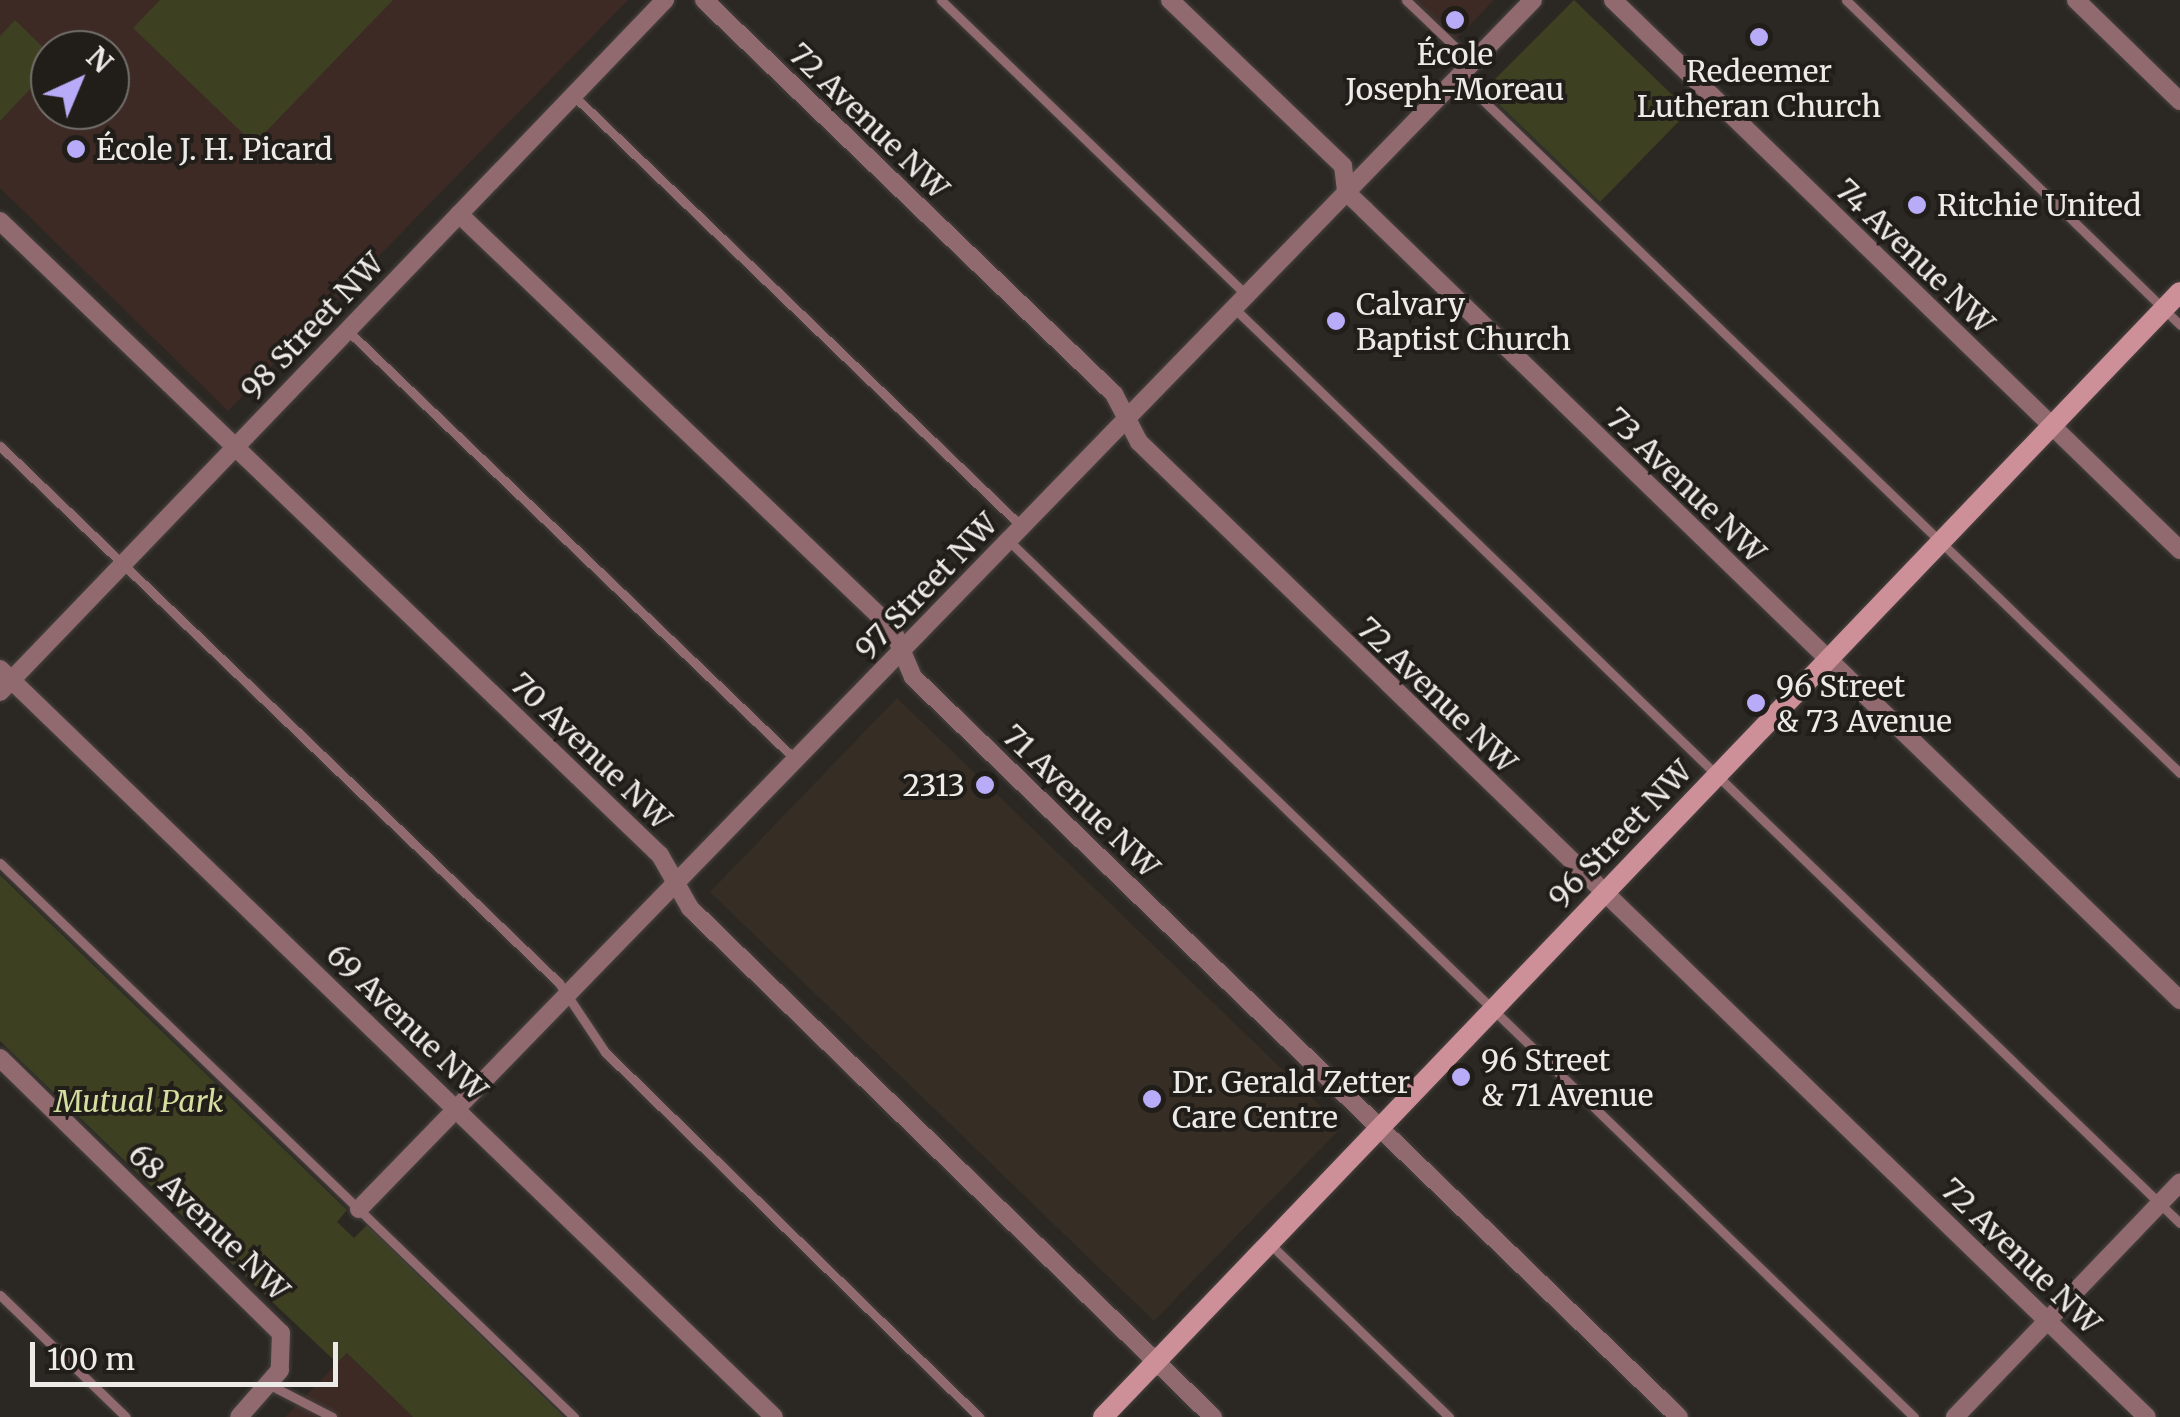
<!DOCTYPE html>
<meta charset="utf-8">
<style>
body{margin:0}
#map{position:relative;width:2180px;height:1417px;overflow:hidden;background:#2b2723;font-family:Merriweather,serif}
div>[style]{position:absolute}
.built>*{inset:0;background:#362e25}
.education>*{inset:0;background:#3d2a25}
.green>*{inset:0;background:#3d4122}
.roads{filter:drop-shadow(0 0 2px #46423f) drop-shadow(0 0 2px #46423f)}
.lane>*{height:9px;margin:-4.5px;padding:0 4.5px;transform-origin:4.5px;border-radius:4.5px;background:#916a6f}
.street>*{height:18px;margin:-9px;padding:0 9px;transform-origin:9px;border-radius:9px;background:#916a6f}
.secondary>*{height:20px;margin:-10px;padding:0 10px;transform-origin:10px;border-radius:10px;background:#cd8f98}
.dots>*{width:28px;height:28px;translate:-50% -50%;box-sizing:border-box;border:5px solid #211e1a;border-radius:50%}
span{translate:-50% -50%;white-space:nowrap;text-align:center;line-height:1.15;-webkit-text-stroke:8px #211e1a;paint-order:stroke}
.poi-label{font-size:30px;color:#edebe8}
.left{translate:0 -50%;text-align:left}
.right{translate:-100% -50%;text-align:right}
.street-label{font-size:30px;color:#edebe8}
.park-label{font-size:30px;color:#d4de9f;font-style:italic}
.north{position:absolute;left:30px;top:30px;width:100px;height:100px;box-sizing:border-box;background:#211e1a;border:2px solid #73706c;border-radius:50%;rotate:44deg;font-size:28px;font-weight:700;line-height:40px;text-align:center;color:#edebe8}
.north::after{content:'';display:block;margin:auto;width:35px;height:45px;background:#b8abf7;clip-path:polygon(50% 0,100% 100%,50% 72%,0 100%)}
.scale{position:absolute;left:30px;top:1342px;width:308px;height:45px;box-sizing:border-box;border:5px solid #edebe8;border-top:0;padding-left:12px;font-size:30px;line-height:35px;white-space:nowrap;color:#edebe8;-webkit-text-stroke:8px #211e1a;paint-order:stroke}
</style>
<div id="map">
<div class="built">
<div style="clip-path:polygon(897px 698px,1342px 1127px,1154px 1321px,710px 892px)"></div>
</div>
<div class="education">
<div style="clip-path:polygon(evenodd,0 0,628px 0,228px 411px,0 188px,0 0,50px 50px,110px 50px,110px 110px,50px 110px,50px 50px)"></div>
<div style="clip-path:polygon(1415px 0,1494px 0,1456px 39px)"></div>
<div style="clip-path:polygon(347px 1353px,413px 1417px,285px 1417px)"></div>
</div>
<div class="green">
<div style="clip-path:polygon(160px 0,393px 0,254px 144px,133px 28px)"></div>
<div style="clip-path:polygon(1574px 0,1689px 111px,1600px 202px,1484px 90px)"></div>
<div style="clip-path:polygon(15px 20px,50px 54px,50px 68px,0 121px,0 36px)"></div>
<div style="clip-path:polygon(0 875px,347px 1210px,337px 1222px,354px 1238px,367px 1225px,564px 1417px,413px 1417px,347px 1353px,337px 1363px,231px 1263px,0 1041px)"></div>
</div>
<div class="roads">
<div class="lane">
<div style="left:941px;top:0;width:424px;rotate:44deg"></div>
<div style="left:1406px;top:0;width:91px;rotate:43.7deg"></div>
<div style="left:1846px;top:0;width:466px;rotate:44.2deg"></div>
<div style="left:1459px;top:77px;width:1002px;rotate:43.99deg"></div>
<div style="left:573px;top:95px;width:623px;rotate:43.89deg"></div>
<div style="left:1234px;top:308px;width:1316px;rotate:44.05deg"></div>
<div style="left:347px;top:330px;width:620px;rotate:43.76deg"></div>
<div style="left:0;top:446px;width:775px;rotate:43.85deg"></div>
<div style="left:559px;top:983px;width:83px;rotate:56.3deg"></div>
<div style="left:605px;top:1052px;width:523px;rotate:44.3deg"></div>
<div style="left:1008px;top:540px;width:1261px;rotate:44.07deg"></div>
<div style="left:0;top:863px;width:798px;rotate:43.98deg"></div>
<div style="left:1270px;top:1244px;width:249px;rotate:44deg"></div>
<div style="left:0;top:1295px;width:175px;rotate:44.1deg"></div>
<div style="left:270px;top:1385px;width:70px;rotate:27.3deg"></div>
</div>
<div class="street">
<div style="left:704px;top:0;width:569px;rotate:43.86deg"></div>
<div style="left:1114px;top:394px;width:54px;rotate:62.5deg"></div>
<div style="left:1139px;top:442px;width:1402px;rotate:44.05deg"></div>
<div style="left:1170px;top:0;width:240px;rotate:43.8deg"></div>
<div style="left:1343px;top:166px;width:26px;rotate:83deg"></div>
<div style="left:1346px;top:192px;width:26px;rotate:43deg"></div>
<div style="left:1365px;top:210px;width:1135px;rotate:44.11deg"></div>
<div style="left:1613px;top:0;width:790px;rotate:44.13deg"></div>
<div style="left:2076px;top:0;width:145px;rotate:44.2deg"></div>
<div style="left:459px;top:214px;width:599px;rotate:43.71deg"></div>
<div style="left:892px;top:628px;width:53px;rotate:66.8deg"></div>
<div style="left:913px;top:677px;width:1065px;rotate:44.01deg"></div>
<div style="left:0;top:221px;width:915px;rotate:43.85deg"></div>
<div style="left:660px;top:855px;width:61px;rotate:60.5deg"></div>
<div style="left:690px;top:908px;width:730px;rotate:44.22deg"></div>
<div style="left:0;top:669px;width:1076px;rotate:44.02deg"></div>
<div style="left:0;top:692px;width:960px;rotate:-46.14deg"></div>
<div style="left:0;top:1058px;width:393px;rotate:44.4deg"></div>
<div style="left:281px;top:1333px;width:37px;rotate:92deg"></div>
<div style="left:280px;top:1370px;width:62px;rotate:131.1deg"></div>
<div style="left:359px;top:1209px;width:1685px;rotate:-45.84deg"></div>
<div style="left:1955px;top:1417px;width:325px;rotate:-46.2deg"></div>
</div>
<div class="secondary">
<div style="left:1103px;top:1417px;width:1557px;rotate:-46.25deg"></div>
</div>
</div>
<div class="dots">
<div style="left:1455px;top:20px;background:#b8abf7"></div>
<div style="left:1759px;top:37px;background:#b8abf7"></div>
<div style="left:76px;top:149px;background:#b8abf7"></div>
<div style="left:1917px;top:205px;background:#b8abf7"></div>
<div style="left:1336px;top:321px;background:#b8abf7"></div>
<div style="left:1756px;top:703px;background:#b8abf7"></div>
<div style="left:985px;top:785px;background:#b8abf7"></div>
<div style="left:1461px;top:1077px;background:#b8abf7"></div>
<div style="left:1152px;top:1099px;background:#b8abf7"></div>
</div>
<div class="poi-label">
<span style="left:1455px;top:71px">École<br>Joseph-Moreau</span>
<span style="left:1759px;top:88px">Redeemer<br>Lutheran Church</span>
<span class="left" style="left:96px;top:149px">École J. H. Picard</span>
<span class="left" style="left:1937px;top:205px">Ritchie United</span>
<span class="left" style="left:1356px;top:321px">Calvary<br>Baptist Church</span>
<span class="left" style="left:1776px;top:703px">96 Street<br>&amp; 73 Avenue</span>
<span class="right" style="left:965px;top:785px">2313</span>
<span class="left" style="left:1481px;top:1077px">96 Street<br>&amp; 71 Avenue</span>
<span class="left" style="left:1172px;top:1099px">Dr. Gerald Zetter<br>Care Centre</span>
</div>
<div class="street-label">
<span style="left:869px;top:121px;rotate:44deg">72 Avenue NW</span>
<span style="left:1915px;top:256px;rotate:44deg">74 Avenue NW</span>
<span style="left:312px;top:326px;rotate:-46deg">98 Street NW</span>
<span style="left:1686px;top:485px;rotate:44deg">73 Avenue NW</span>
<span style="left:926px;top:586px;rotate:-46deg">97 Street NW</span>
<span style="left:1437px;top:695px;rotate:44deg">72 Avenue NW</span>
<span style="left:591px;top:751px;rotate:44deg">70 Avenue NW</span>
<span style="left:1081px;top:801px;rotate:44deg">71 Avenue NW</span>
<span style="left:1620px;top:834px;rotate:-46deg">96 Street NW</span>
<span style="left:407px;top:1022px;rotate:44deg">69 Avenue NW</span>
<span style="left:209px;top:1222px;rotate:44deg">68 Avenue NW</span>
<span style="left:2021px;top:1256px;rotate:44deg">72 Avenue NW</span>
</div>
<div class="park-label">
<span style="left:139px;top:1101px">Mutual Park</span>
</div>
<div class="north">N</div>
<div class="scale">100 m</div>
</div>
